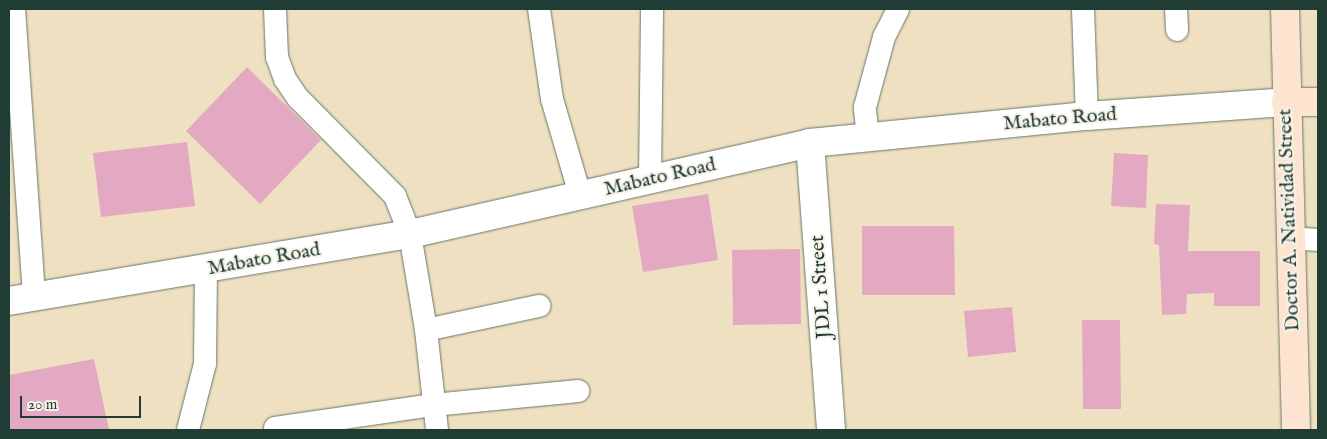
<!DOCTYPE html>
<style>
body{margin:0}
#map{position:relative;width:1327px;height:439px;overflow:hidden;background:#efe0c2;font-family:"IM FELL English",serif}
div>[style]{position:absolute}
.building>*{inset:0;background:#e4a9c2}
.roads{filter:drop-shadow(0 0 1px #687666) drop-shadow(0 0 1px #687666)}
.lane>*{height:22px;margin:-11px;padding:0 11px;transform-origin:11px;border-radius:11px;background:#fff}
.street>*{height:28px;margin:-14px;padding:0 14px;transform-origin:14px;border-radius:14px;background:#fff}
.secondary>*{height:28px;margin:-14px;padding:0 14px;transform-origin:14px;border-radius:14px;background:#fde4d1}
span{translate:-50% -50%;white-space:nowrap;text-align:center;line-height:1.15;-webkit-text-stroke:4px #f7f3e8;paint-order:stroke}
.street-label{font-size:20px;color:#1f3d34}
.frame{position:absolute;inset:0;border:10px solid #1f3d34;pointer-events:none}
.scale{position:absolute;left:20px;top:396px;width:121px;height:22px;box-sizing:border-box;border:2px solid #1f3d34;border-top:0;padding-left:6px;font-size:15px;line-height:18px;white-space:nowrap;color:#1f3d34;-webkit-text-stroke:4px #f7f3e8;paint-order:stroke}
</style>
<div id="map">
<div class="building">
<div style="clip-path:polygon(247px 67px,321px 140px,260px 204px,186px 131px)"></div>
<div style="clip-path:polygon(187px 142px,195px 206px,101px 217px,93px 153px)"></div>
<div style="clip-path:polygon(1114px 153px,1148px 155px,1146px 208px,1111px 206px)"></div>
<div style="clip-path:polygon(708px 194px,718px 260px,643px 272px,632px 206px)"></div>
<div style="clip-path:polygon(1156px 204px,1190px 205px,1188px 251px,1260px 251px,1260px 306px,1214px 306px,1214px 293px,1187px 294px,1186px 314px,1162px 315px,1159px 245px,1154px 244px)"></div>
<div style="clip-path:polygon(862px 226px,954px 226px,955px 295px,862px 295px)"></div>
<div style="clip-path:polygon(800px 249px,801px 324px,733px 325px,732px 250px)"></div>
<div style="clip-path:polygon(1012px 307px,1016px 352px,968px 357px,964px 311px)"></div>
<div style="clip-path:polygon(1082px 320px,1120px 320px,1121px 409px,1083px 409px)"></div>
<div style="clip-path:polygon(94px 359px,109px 430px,9px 430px,9px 375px)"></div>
</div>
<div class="roads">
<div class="lane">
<div style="left:14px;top:9px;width:289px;rotate:86deg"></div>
<div style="left:275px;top:9px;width:48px;rotate:87.6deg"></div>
<div style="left:277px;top:57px;width:23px;rotate:70deg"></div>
<div style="left:285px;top:79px;width:23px;rotate:56deg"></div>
<div style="left:298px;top:98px;width:138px;rotate:45.3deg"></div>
<div style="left:395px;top:196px;width:41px;rotate:68.5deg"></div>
<div style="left:410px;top:234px;width:97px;rotate:80.5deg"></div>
<div style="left:426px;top:330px;width:101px;rotate:83.7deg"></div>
<div style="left:539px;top:9px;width:91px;rotate:81.8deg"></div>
<div style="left:552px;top:99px;width:100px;rotate:73.7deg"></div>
<div style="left:1083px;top:9px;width:107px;rotate:87.9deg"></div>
<div style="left:1176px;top:9px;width:21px;rotate:87deg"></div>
<div style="left:868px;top:138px;width:31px;rotate:-96deg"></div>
<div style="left:865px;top:107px;width:73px;rotate:-74.8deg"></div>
<div style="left:884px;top:37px;width:31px;rotate:-63deg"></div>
<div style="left:650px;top:179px;width:170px;rotate:-89.3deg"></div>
<div style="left:1290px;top:238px;width:28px;rotate:4deg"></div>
<div style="left:426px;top:330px;width:116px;rotate:-12deg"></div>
<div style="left:275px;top:428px;width:160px;rotate:-8.3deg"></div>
<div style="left:433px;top:405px;width:146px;rotate:-5.5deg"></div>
<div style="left:188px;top:430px;width:68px;rotate:-75.6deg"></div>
<div style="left:205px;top:364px;width:95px;rotate:-89.4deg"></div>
</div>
<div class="street">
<div style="left:810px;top:143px;width:288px;rotate:85.8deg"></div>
<div style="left:9px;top:301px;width:407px;rotate:-9.5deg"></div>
<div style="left:410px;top:234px;width:410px;rotate:-12.8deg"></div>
<div style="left:810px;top:143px;width:278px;rotate:-5.6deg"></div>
<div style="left:1087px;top:116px;width:199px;rotate:-4deg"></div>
</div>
<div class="secondary">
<div style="left:1285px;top:9px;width:421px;rotate:88.5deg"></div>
<div style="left:1286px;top:102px;width:32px"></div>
</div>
</div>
<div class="street-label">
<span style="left:1060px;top:119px;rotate:-5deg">Mabato Road</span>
<span style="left:660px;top:177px;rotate:-13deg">Mabato Road</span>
<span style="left:1289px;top:220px;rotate:-92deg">Doctor A. Natividad Street</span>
<span style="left:264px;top:259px;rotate:-10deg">Mabato Road</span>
<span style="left:821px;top:287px;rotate:-94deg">JDL 1 Street</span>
</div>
<div class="frame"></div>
<div class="scale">20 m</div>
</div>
